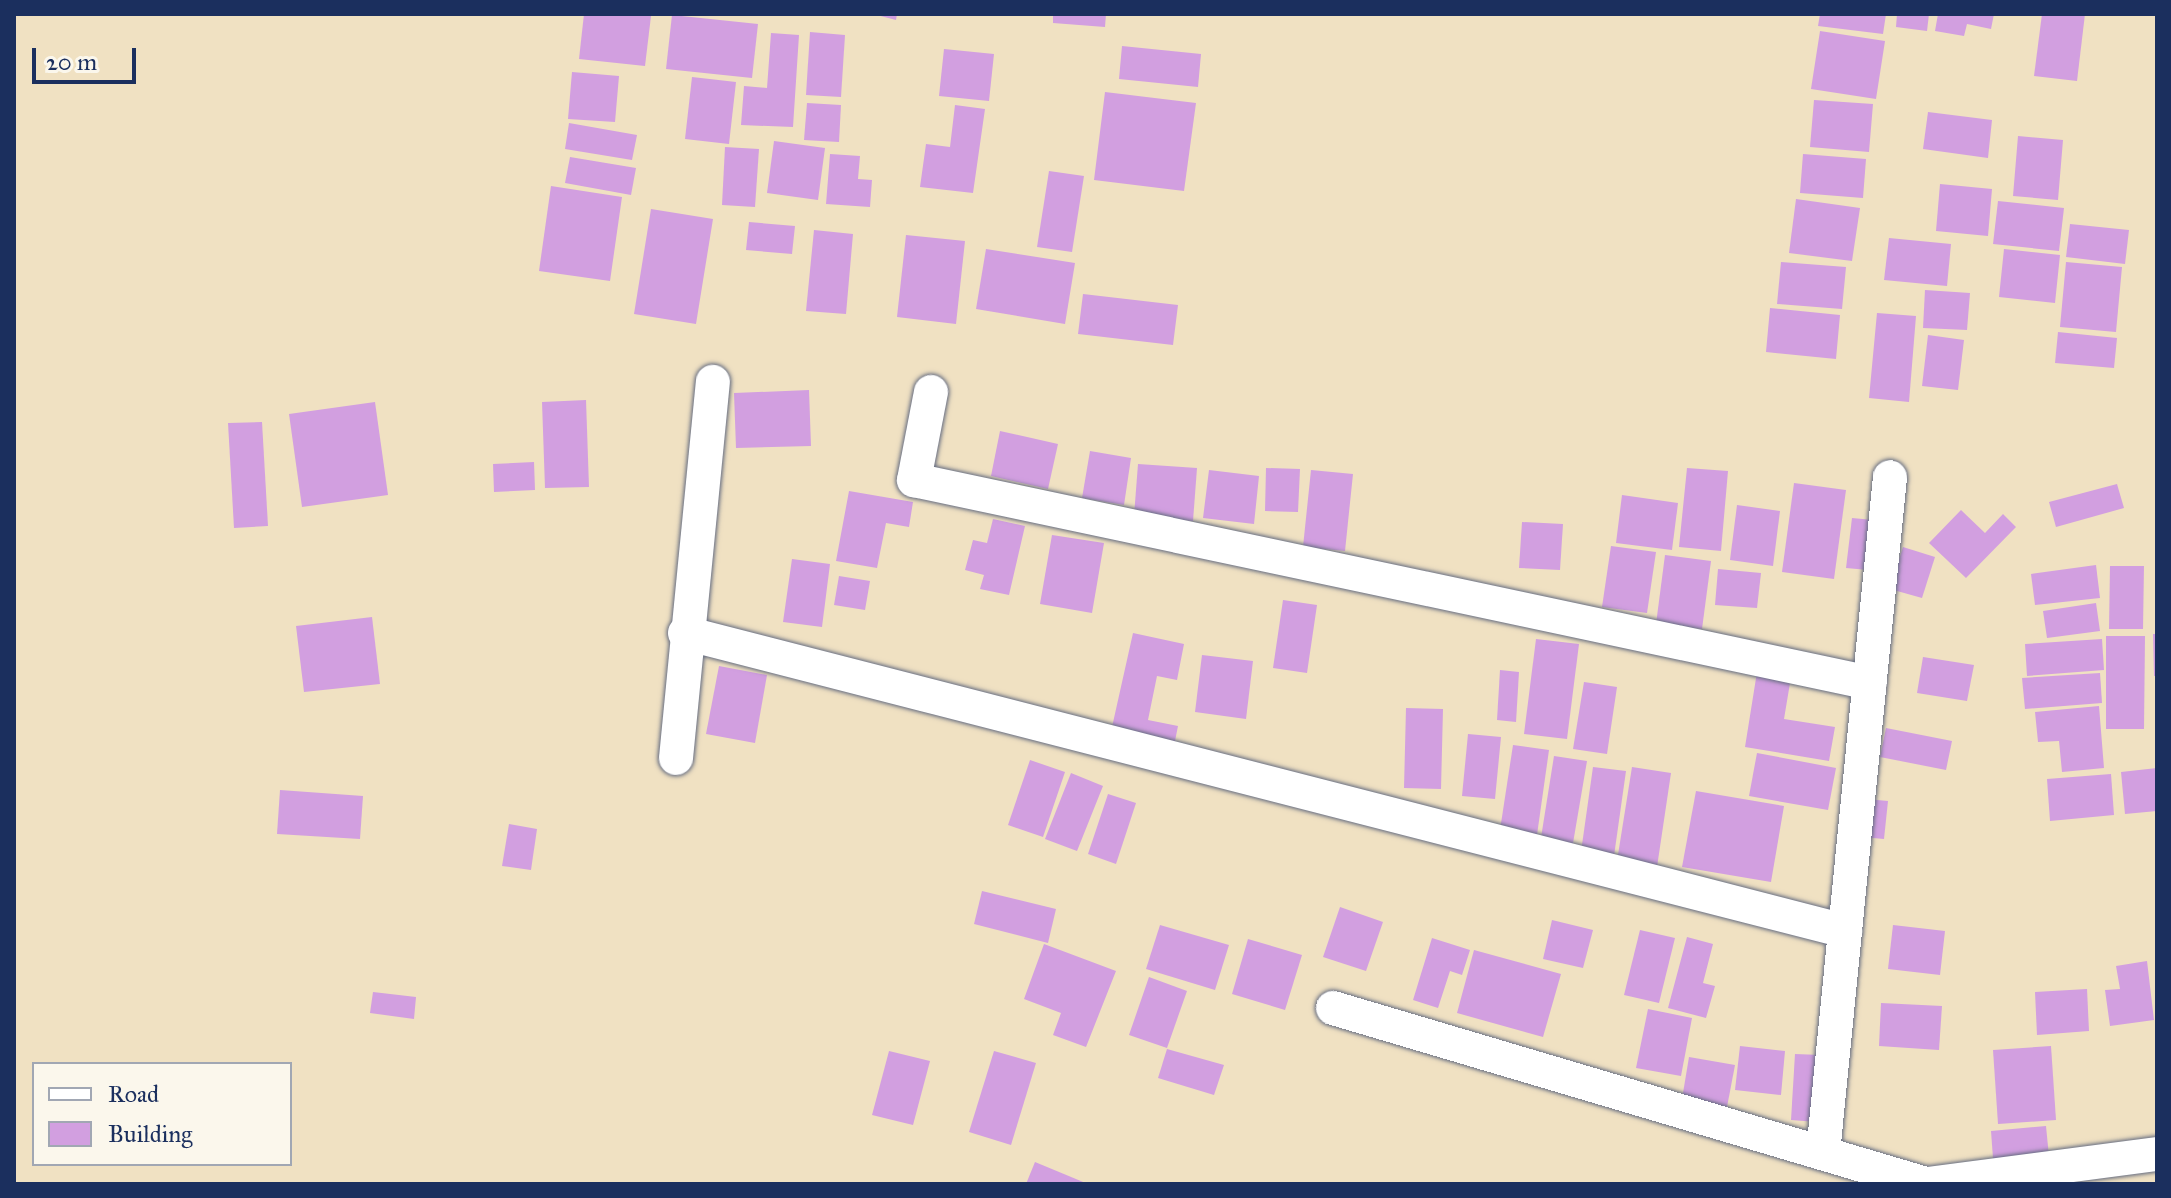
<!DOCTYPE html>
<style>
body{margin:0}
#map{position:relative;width:2171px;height:1198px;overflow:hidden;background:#f0e1c2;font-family:"IM FELL Great Primer",serif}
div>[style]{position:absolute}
.building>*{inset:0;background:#d29fe0}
.roads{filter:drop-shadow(0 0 2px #666d81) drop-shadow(0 0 2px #666d81)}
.street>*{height:34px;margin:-17px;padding:0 17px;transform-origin:17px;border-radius:17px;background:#fff}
span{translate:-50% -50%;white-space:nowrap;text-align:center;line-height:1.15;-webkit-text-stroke:7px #fbf7ec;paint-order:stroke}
.frame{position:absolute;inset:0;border:16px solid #1b2f5e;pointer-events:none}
.legend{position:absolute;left:32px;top:1062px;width:260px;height:104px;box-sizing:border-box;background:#fbf7ec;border:2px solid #a1a7b3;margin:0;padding:10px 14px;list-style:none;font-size:24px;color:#1b2f5e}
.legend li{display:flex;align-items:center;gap:16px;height:40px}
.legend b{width:40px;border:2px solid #a1a7b3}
.scale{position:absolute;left:32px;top:48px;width:104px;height:36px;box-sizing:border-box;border:4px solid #1b2f5e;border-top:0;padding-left:10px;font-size:24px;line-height:28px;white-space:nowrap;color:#1b2f5e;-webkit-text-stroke:6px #fbf7ec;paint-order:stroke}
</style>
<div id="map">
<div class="building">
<div style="clip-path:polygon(584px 14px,651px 16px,645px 66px,579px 59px)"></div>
<div style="clip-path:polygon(873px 14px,897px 14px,896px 20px)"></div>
<div style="clip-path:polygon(1053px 14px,1106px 14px,1105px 27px,1053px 23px)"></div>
<div style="clip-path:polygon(1820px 14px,1886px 14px,1883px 34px,1818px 26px)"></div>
<div style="clip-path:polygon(1897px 14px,1929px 14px,1927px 31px,1896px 27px)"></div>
<div style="clip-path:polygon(1938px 14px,1994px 14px,1991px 29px,1967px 24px,1964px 36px,1935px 31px)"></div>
<div style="clip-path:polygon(2042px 14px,2085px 14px,2077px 81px,2034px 76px)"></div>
<div style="clip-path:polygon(672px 15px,758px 24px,752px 78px,666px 69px)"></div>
<div style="clip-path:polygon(1820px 31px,1885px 41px,1876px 99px,1811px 89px)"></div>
<div style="clip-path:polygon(810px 32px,845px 35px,841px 97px,806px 95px)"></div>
<div style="clip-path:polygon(771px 33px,799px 35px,793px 127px,741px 125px,744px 86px,767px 88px)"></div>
<div style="clip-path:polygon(1122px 46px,1201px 54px,1198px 87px,1119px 79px)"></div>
<div style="clip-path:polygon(944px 49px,994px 54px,989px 101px,939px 96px)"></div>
<div style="clip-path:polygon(572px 72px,619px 76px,615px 122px,568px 119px)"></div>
<div style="clip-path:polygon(692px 77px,736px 82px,729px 144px,685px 139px)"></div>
<div style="clip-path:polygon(1105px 92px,1196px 103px,1184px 191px,1094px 180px)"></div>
<div style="clip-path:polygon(1814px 100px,1873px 104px,1869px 152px,1810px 147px)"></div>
<div style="clip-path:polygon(807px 103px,841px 105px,839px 142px,804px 140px)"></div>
<div style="clip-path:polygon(955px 105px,985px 109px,973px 193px,920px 187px,926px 144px,950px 147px)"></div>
<div style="clip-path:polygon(1928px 112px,1992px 120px,1988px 158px,1923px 149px)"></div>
<div style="clip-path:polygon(569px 123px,637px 135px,632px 160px,565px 149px)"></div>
<div style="clip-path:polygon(2018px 136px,2063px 140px,2058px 200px,2013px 196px)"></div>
<div style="clip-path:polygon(774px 141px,825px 148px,818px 200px,767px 193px)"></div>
<div style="clip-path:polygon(725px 147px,759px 149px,755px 207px,722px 205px)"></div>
<div style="clip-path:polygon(830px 154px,860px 156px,858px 179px,872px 180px,870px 207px,826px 204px)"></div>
<div style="clip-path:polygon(1803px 154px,1866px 159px,1863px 198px,1800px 193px)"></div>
<div style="clip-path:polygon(570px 157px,636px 168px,631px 195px,565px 183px)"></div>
<div style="clip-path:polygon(1049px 171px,1084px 176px,1072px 252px,1037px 247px)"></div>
<div style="clip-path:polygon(1940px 184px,1992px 189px,1988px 236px,1936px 231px)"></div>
<div style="clip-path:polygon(551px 186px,622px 197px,610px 281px,539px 271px)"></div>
<div style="clip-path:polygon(1796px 199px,1860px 208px,1852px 261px,1789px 253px)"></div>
<div style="clip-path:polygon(1998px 201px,2064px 208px,2059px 251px,1993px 244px)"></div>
<div style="clip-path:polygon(651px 209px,713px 219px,696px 324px,634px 314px)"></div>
<div style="clip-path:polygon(749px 222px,795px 226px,792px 254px,746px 250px)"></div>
<div style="clip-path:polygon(2070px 224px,2129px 230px,2125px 264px,2066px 257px)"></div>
<div style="clip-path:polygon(814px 230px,853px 234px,846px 314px,806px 311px)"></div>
<div style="clip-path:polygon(906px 235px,965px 241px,956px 324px,897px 317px)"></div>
<div style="clip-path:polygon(1889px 238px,1951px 244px,1947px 286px,1884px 280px)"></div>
<div style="clip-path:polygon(986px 249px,1075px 263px,1065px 324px,976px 309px)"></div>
<div style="clip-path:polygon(2004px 249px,2060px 255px,2055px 303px,1999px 297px)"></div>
<div style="clip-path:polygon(1781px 262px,1846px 267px,1842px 309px,1777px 304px)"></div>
<div style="clip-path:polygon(2066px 262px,2122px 267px,2116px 332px,2060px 327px)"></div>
<div style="clip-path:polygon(1925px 290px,1970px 293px,1967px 330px,1923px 328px)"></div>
<div style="clip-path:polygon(1083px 294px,1178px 305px,1173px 345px,1078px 334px)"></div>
<div style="clip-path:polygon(1770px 308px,1840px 315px,1836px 359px,1766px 352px)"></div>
<div style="clip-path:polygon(1877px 313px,1916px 316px,1909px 402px,1869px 398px)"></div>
<div style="clip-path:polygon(2058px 332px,2117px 338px,2114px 368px,2055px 363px)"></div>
<div style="clip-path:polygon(1928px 335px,1964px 340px,1958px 390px,1922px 386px)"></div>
<div style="clip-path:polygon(809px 390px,811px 446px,736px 448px,734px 393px)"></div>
<div style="clip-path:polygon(586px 400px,589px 487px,545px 488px,542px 402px)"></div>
<div style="clip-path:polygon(375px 402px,388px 495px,302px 507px,289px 414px)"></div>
<div style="clip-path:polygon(262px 422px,268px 526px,234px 528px,228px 423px)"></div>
<div style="clip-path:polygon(1000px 431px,1058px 444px,1048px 489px,991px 476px)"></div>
<div style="clip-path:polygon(1090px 451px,1131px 458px,1124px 505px,1082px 498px)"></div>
<div style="clip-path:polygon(534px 462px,535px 490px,494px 492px,493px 464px)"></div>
<div style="clip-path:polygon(1138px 464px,1197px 468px,1193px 521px,1134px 516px)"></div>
<div style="clip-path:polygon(1266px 468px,1300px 469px,1298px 512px,1265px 511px)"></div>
<div style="clip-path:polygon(1687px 468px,1728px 471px,1721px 551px,1679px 547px)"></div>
<div style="clip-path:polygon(1209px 470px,1259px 476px,1254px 524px,1203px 518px)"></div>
<div style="clip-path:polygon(1311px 470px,1353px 474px,1345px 551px,1303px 547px)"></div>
<div style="clip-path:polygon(1794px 483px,1846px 490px,1834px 579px,1782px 572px)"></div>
<div style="clip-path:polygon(2117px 484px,2124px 508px,2056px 527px,2049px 502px)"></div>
<div style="clip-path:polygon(849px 491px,913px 502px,909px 527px,886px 523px,877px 568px,836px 561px)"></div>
<div style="clip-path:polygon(1622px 495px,1678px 503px,1672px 550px,1616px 543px)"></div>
<div style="clip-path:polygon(1737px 505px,1780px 511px,1773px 566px,1730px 560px)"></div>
<div style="clip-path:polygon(1961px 510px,1985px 533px,2003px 514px,2016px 527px,1966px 578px,1929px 543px)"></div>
<div style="clip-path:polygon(1852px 518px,1873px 520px,1868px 570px,1846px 568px)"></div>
<div style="clip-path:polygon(993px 519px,1025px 526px,1009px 595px,980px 589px,984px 575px,965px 570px,973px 540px,987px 543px)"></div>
<div style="clip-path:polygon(1522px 522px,1563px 524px,1560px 570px,1519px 568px)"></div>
<div style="clip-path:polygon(1052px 535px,1104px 543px,1092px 613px,1040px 604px)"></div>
<div style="clip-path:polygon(1611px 546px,1656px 552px,1647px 613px,1602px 607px)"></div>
<div style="clip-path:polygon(1903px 547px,1935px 557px,1922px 598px,1890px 589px)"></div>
<div style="clip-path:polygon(1665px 555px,1711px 561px,1702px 629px,1656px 624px)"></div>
<div style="clip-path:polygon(792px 559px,830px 564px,822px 627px,783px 622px)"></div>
<div style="clip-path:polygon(2096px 565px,2100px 598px,2035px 605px,2031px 574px)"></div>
<div style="clip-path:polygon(2110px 566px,2144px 566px,2143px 629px,2109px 629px)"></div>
<div style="clip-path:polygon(1718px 569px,1761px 573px,1757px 608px,1715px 605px)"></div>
<div style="clip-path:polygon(839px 576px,870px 581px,865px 610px,834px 605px)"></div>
<div style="clip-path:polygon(1283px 600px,1317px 605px,1307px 673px,1273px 668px)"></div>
<div style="clip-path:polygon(2096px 603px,2100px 631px,2047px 638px,2043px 611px)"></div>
<div style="clip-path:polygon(372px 617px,380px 684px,304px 692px,296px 626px)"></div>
<div style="clip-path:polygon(1133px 633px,1184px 644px,1177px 680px,1157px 676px,1148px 720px,1178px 726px,1173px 751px,1110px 736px)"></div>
<div style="clip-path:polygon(2153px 634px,2157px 634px,2157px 676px,2154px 676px)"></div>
<div style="clip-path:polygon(2106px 636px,2145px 636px,2144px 729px,2106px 729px)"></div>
<div style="clip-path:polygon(1536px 639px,1579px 644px,1567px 739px,1524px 734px)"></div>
<div style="clip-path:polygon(2102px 639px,2104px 670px,2027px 676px,2025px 644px)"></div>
<div style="clip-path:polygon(1202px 655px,1253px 661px,1246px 719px,1195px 712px)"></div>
<div style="clip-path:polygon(1923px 657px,1974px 665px,1967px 701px,1917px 693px)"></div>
<div style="clip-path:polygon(719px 666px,767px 675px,755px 743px,706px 734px)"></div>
<div style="clip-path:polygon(1500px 670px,1519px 672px,1516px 722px,1497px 720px)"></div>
<div style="clip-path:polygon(1757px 672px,1791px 677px,1784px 719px,1835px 727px,1829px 761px,1745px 747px)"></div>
<div style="clip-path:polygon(2100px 673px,2102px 703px,2025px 709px,2022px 678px)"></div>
<div style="clip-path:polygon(1584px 682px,1617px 687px,1607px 754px,1573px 749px)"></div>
<div style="clip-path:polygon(2099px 706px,2104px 768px,2062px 772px,2059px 741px,2038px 742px,2035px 712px)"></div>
<div style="clip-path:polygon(1406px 708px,1443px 709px,1441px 789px,1404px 788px)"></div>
<div style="clip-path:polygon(1886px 728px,1952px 741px,1946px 770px,1880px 757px)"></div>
<div style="clip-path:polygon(1468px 734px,1501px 737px,1495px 799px,1462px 796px)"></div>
<div style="clip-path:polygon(1513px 745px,1549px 750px,1537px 835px,1500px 830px)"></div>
<div style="clip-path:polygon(1757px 753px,1836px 768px,1828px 810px,1749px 796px)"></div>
<div style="clip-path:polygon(1554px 756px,1587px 761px,1572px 849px,1540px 844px)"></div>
<div style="clip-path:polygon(1030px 760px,1065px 772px,1043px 837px,1008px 825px)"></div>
<div style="clip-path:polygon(1593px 767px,1626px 771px,1613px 863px,1580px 859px)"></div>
<div style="clip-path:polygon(1632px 767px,1671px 773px,1657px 867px,1617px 861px)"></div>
<div style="clip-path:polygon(2157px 768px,2157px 811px,2125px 814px,2121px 772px)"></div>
<div style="clip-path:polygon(1071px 773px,1103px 786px,1077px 851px,1045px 839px)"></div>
<div style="clip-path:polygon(2111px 774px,2114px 815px,2050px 821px,2047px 779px)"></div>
<div style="clip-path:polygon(280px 790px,363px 796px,360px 839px,277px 834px)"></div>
<div style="clip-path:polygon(1696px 791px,1784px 806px,1771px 882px,1682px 867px)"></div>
<div style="clip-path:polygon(1108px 794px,1136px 803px,1116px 864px,1088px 854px)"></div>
<div style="clip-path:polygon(1866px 799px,1888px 801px,1884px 839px,1862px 837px)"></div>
<div style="clip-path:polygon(509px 824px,537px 829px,531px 870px,502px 866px)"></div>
<div style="clip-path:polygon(982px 891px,1056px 909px,1048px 943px,974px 924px)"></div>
<div style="clip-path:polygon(1340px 907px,1383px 922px,1366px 971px,1323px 957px)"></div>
<div style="clip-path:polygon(1552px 920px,1593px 930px,1583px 968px,1543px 959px)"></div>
<div style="clip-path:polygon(1160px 925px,1229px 945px,1215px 990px,1146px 969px)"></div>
<div style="clip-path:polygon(1893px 925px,1945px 931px,1940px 975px,1888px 969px)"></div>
<div style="clip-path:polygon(1640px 930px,1675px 938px,1659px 1003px,1624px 995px)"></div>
<div style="clip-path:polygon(1687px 937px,1713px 944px,1703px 983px,1715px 986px,1706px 1018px,1668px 1008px)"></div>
<div style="clip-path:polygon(1432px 938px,1470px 950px,1462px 975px,1450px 971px,1438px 1008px,1413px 1000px)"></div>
<div style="clip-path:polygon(1248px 939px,1302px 955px,1285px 1010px,1232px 994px)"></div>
<div style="clip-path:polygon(1044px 944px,1116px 971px,1086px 1047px,1053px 1035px,1061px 1013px,1024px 999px)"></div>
<div style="clip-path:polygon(1474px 950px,1561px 974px,1543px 1037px,1457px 1013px)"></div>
<div style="clip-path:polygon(2147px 961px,2154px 1020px,2110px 1026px,2105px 990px,2120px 989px,2116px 966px)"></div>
<div style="clip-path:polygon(1149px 977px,1187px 991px,1167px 1048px,1129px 1035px)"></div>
<div style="clip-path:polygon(2087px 989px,2089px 1031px,2037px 1035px,2035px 992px)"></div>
<div style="clip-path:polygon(373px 992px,416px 997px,414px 1019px,370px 1013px)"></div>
<div style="clip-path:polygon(1881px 1003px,1942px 1006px,1939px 1050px,1879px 1046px)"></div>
<div style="clip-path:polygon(1648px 1009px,1692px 1018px,1681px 1076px,1636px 1068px)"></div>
<div style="clip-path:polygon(1740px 1046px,1785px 1051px,1781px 1095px,1735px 1090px)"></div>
<div style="clip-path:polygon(2051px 1046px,2056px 1120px,1998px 1124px,1993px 1050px)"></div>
<div style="clip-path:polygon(1167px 1049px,1224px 1065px,1214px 1095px,1158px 1078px)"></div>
<div style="clip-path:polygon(889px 1051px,930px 1061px,913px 1125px,872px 1115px)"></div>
<div style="clip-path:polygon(994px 1051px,1036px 1063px,1011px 1145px,969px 1132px)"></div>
<div style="clip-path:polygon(1795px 1054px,1821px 1055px,1817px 1122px,1791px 1120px)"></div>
<div style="clip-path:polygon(1689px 1057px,1735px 1065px,1727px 1107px,1682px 1099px)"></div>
<div style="clip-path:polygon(2046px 1126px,2050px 1167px,1994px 1172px,1991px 1131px)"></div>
<div style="clip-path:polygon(1035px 1162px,1088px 1184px,1026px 1184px)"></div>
</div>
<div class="roads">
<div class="street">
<div style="left:931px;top:392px;width:90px;rotate:100.9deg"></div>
<div style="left:914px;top:480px;width:977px;rotate:11.99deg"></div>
<div style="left:685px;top:633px;width:1198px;rotate:14.41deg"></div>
<div style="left:676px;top:758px;width:378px;rotate:-84.4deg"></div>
<div style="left:1333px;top:1008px;width:619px;rotate:16.53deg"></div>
<div style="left:1823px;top:1153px;width:679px;rotate:-84.34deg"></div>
<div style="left:1929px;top:1184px;width:230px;rotate:-7.5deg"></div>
</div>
</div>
<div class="frame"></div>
<ul class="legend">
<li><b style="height:10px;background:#fff"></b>Road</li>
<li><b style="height:22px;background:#d29fe0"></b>Building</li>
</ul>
<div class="scale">20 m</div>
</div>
